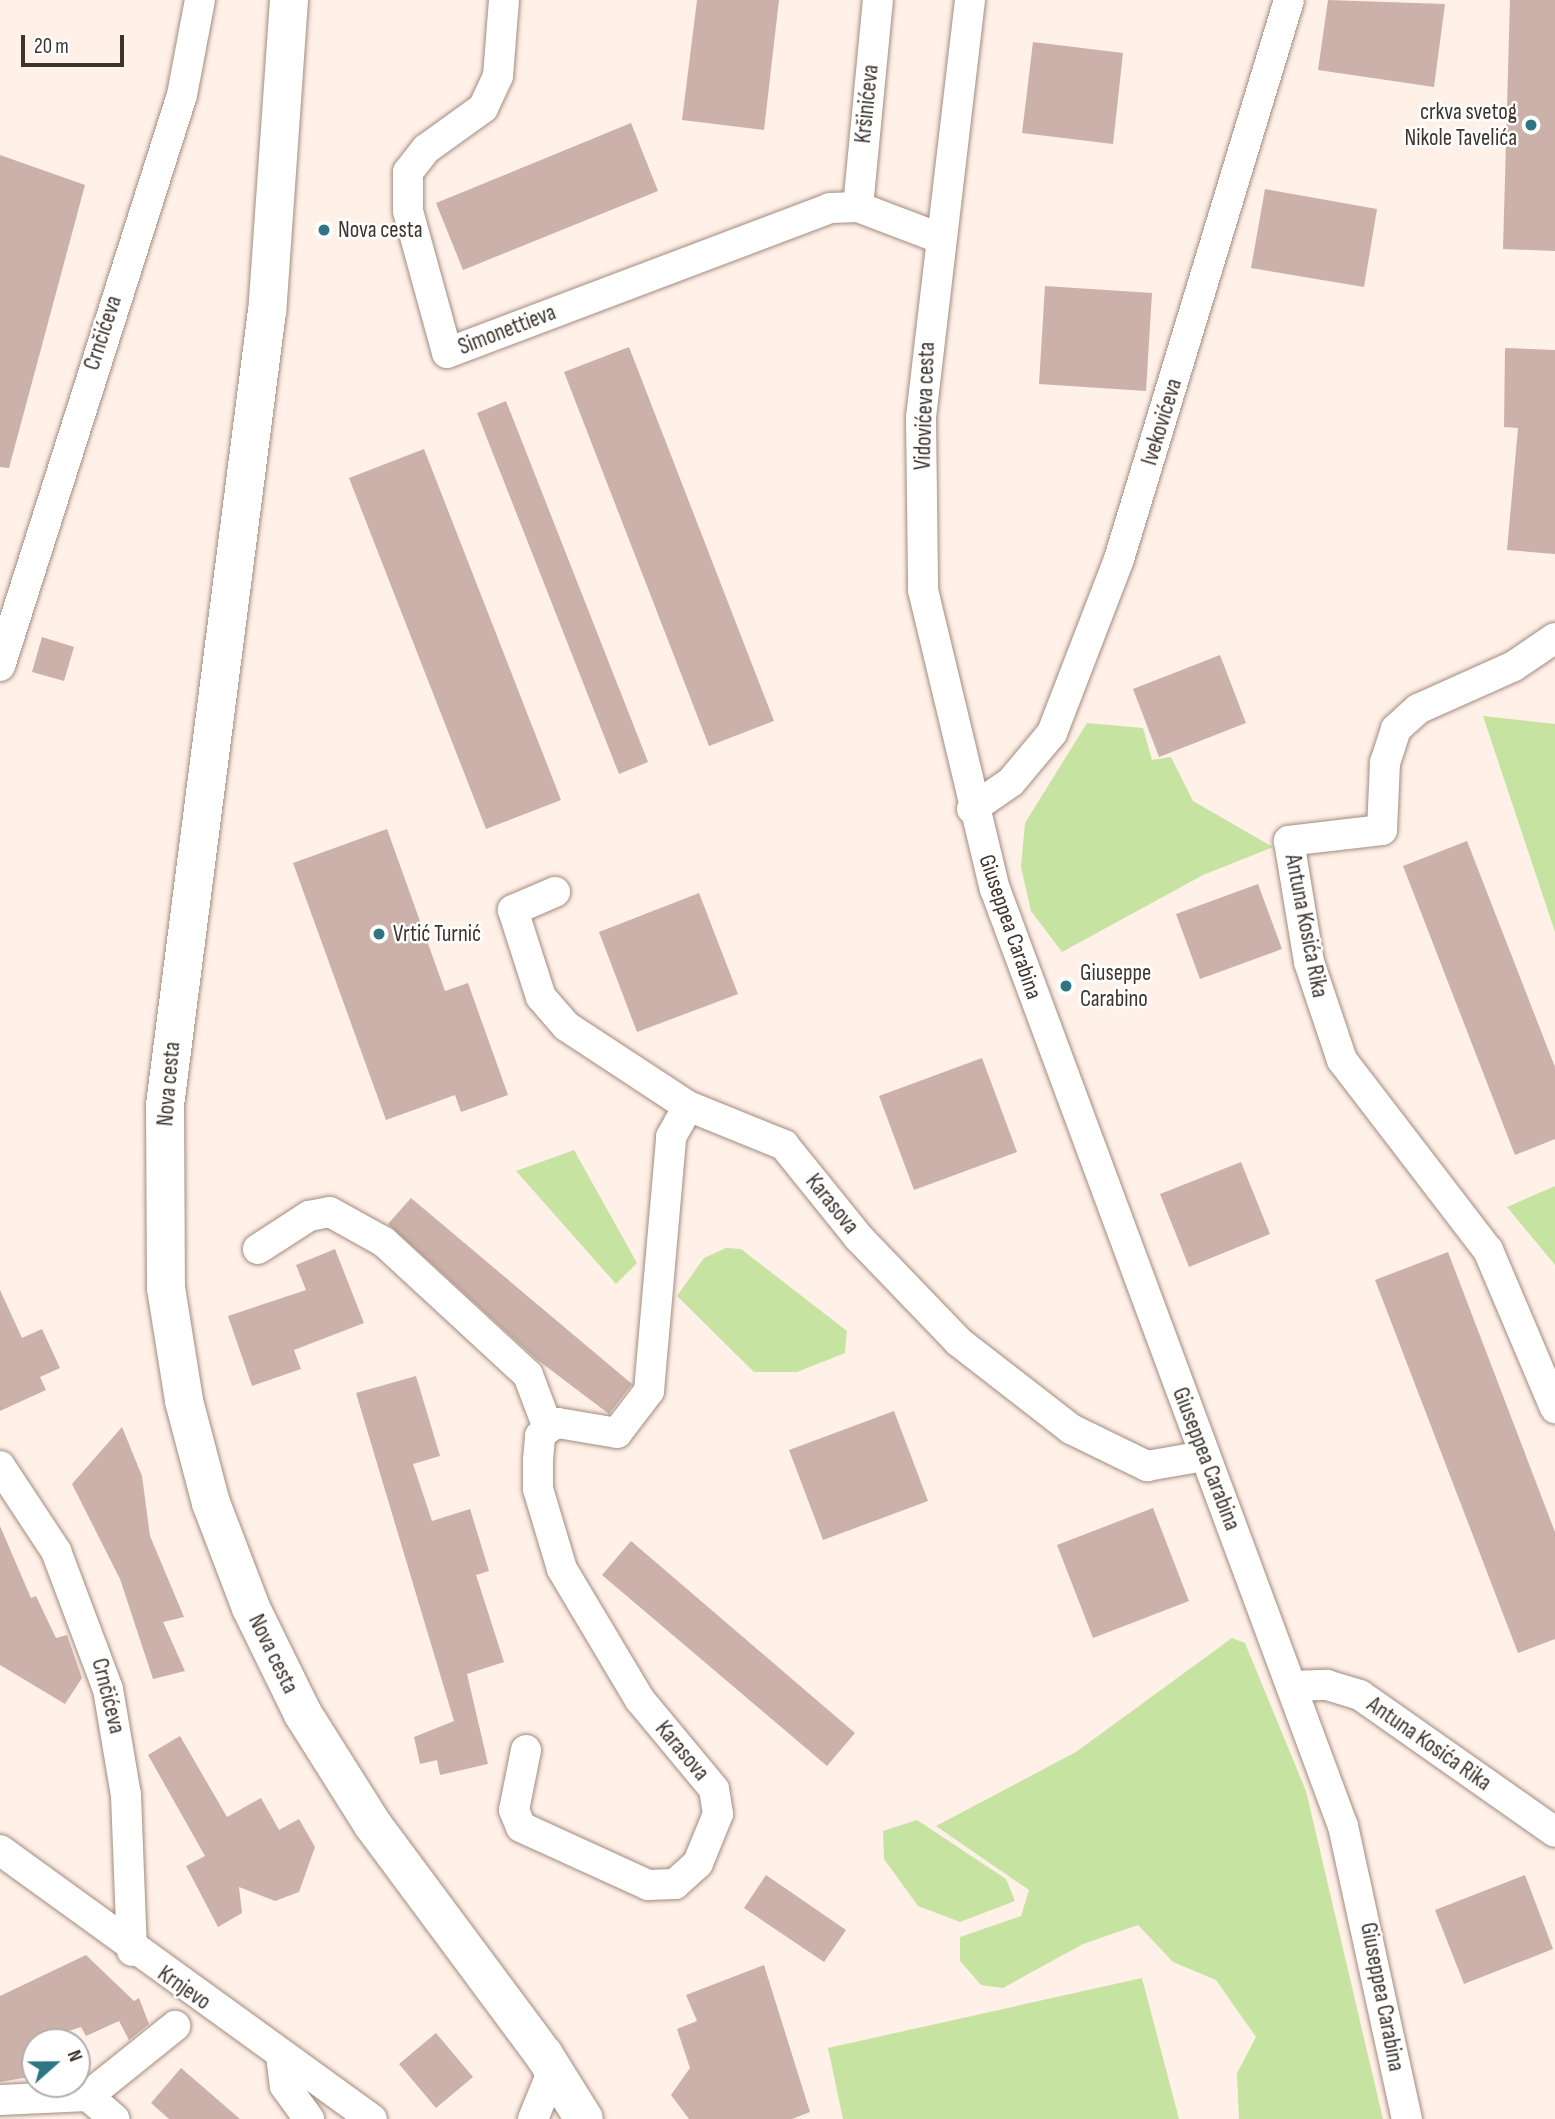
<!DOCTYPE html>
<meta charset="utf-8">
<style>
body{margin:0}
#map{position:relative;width:1555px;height:2119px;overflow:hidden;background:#fff0e8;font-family:"Sofia Sans Condensed",sans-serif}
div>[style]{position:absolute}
.green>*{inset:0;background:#c6e3a2}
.building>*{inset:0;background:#cbb1a9}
.roads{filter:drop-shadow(0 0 2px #a28c7f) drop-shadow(0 0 2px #a28c7f)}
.minor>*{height:30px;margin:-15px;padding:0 15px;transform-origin:15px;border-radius:15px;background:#fff}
.tertiary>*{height:38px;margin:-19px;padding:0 19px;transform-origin:19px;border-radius:19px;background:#fff}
.dots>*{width:19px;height:19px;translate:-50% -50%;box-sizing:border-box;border:4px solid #fff;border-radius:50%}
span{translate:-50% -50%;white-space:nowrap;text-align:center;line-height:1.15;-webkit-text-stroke:5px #fff;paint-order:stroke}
.street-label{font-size:23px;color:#3d342e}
.poi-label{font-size:23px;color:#3d342e}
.right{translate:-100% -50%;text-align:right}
.left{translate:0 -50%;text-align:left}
.north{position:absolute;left:21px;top:2028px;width:70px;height:70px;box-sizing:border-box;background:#fff;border:2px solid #b1aeab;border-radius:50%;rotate:69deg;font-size:19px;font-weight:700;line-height:28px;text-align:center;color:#3d342e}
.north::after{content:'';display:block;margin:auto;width:24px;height:32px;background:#307682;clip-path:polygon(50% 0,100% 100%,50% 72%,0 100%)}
.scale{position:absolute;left:21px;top:35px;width:103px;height:32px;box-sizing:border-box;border:4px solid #3d342e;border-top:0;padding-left:9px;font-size:21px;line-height:24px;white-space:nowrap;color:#3d342e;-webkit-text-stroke:5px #fff;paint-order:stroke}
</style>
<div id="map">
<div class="green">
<div style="clip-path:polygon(1483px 716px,1555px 724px,1555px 932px)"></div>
<div style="clip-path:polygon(1087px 723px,1143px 728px,1152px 760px,1171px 757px,1193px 801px,1273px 847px,1203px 875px,1062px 952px,1031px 911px,1021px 867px,1025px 823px)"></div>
<div style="clip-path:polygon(574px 1150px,637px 1263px,616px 1284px,516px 1171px)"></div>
<div style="clip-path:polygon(1555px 1186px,1555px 1265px,1507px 1207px)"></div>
<div style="clip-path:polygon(726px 1248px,741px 1249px,847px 1331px,845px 1353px,797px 1372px,754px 1372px,677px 1296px,704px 1258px)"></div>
<div style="clip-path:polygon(1232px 1638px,1245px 1643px,1306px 1791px,1383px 2119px,1239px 2119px,1237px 2073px,1256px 2037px,1216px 1980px,1173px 1962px,1138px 1925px,1083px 1944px,1003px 1988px,981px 1985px,960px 1961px,960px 1937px,1021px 1916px,1029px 1890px,936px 1826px,1076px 1752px)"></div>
<div style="clip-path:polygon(917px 1820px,1006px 1879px,1015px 1901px,960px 1922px,918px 1906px,884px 1859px,883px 1831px)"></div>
<div style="clip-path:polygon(1142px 1978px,1179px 2119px,843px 2119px,828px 2048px)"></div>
</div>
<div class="building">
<div style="clip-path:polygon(697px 0,779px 0,764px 130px,682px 120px)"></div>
<div style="clip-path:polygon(1328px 0,1445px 4px,1434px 87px,1318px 70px)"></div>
<div style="clip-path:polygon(1510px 0,1555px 0,1555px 251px,1503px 249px)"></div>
<div style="clip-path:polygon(1033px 42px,1123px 53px,1113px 144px,1022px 133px)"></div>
<div style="clip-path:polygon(631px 123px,658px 191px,463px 270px,436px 203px)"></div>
<div style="clip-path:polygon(0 155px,85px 185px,9px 468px,0 467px)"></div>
<div style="clip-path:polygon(1265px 189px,1377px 209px,1364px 287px,1251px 268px)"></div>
<div style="clip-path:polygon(1045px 286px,1152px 293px,1146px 391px,1039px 384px)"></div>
<div style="clip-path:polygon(629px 347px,774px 721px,709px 746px,564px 372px)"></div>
<div style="clip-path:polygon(1505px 348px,1555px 350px,1555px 554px,1507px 550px,1518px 428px,1504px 427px)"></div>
<div style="clip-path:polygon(506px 401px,648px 762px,619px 774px,477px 413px)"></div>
<div style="clip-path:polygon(424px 449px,561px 800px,486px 829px,349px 478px)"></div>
<div style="clip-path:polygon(42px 637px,74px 647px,64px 681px,32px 672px)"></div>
<div style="clip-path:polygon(1220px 655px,1246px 723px,1159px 757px,1133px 689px)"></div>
<div style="clip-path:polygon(387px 829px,445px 991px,468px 983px,508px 1095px,461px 1112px,455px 1095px,386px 1120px,293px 863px)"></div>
<div style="clip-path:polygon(1467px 841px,1555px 1067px,1555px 1139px,1515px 1155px,1403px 866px)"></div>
<div style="clip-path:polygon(1258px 884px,1282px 949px,1200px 979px,1176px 914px)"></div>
<div style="clip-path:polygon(699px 893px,738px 994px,637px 1032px,599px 932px)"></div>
<div style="clip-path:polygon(982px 1058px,1017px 1152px,914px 1190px,879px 1096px)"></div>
<div style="clip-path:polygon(1241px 1162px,1270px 1234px,1189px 1267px,1160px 1194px)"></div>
<div style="clip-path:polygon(411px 1198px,632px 1384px,609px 1414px,535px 1358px,388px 1224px)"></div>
<div style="clip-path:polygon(335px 1249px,364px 1323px,294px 1350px,301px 1369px,252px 1386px,228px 1316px,306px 1290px,296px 1265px)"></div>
<div style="clip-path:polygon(1448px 1252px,1555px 1532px,1555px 1639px,1518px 1653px,1375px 1280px)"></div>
<div style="clip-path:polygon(0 1290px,22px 1338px,42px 1329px,60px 1368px,40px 1377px,46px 1390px,0 1411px)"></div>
<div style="clip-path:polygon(416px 1376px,440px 1456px,413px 1464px,432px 1521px,470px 1509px,489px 1571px,476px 1575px,504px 1662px,467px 1674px,488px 1764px,440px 1775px,437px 1760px,420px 1764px,414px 1737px,454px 1721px,356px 1393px)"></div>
<div style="clip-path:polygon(894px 1411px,928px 1501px,823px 1540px,789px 1450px)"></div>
<div style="clip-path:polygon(122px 1427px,142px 1476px,150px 1536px,184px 1617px,163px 1622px,185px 1671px,153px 1679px,120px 1579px,72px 1484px)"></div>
<div style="clip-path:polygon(1153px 1508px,1189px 1601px,1093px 1638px,1057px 1545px)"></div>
<div style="clip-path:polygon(0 1526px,31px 1598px,36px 1596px,56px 1638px,67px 1635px,82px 1678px,65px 1704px,0 1665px)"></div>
<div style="clip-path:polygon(631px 1541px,855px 1733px,827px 1766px,602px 1575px)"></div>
<div style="clip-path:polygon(180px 1736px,227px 1817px,261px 1798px,279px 1830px,299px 1819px,315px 1847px,299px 1892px,275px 1901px,239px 1887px,242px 1913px,218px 1927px,186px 1866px,205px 1856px,148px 1755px)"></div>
<div style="clip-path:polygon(766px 1875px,846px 1930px,824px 1962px,744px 1908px)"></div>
<div style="clip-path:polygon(1525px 1875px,1553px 1949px,1464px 1984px,1435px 1910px)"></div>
<div style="clip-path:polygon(86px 1955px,134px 2001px,139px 1998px,149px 2024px,129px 2040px,119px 2021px,86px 2036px,81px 2027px,35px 2042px,35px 2076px,0 2082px,0 1996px)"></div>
<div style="clip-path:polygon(764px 1965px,810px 2112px,792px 2119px,689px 2119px,671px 2095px,690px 2068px,677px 2029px,697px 2021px,686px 1995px)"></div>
<div style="clip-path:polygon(436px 2033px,473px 2077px,436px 2108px,399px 2064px)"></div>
<div style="clip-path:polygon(181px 2068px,240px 2119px,169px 2119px,151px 2103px)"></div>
</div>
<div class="roads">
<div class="minor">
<div style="left:504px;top:0;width:76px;rotate:94.5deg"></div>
<div style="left:498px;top:76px;width:35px;rotate:115deg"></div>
<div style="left:483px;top:108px;width:70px;rotate:144.3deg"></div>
<div style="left:426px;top:149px;width:29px;rotate:128deg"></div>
<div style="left:408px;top:172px;width:39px;rotate:90deg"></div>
<div style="left:408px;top:211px;width:147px;rotate:74.6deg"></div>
<div style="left:447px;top:353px;width:410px;rotate:-20.7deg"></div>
<div style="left:830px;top:208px;width:28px;rotate:-2deg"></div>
<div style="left:858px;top:207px;width:87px;rotate:20.9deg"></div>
<div style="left:970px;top:0;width:420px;rotate:96.7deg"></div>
<div style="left:921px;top:417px;width:173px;rotate:89.3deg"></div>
<div style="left:923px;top:590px;width:308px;rotate:76.5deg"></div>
<div style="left:995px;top:889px;width:1000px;rotate:69.63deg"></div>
<div style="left:1343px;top:1826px;width:300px;rotate:77.7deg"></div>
<div style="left:858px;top:207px;width:208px;rotate:-84.5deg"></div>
<div style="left:1555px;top:638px;width:50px;rotate:145.7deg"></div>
<div style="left:1514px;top:666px;width:105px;rotate:155.9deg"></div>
<div style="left:1418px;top:709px;width:30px;rotate:138deg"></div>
<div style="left:1396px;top:729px;width:35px;rotate:108deg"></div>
<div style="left:1385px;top:762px;width:68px;rotate:92.5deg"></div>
<div style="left:1382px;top:830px;width:94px;rotate:173.3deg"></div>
<div style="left:1289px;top:841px;width:123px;rotate:80.6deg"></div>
<div style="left:1309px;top:962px;width:103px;rotate:71.4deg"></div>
<div style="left:1342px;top:1060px;width:240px;rotate:52.5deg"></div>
<div style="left:1488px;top:1250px;width:172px;rotate:67deg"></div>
<div style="left:0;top:666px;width:599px;rotate:-72.32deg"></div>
<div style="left:182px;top:95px;width:97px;rotate:-79.3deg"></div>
<div style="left:972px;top:809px;width:47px;rotate:-34.7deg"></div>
<div style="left:1011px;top:782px;width:64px;rotate:-50.1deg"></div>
<div style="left:1052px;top:733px;width:186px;rotate:-68.9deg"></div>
<div style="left:1119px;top:559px;width:584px;rotate:-73.08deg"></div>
<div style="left:555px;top:892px;width:46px;rotate:156.8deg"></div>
<div style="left:513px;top:910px;width:91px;rotate:72.2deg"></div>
<div style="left:541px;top:997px;width:38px;rotate:49deg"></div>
<div style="left:566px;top:1026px;width:146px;rotate:33.3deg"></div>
<div style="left:688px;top:1106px;width:104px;rotate:22.1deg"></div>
<div style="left:784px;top:1145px;width:119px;rotate:51.1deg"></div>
<div style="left:859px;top:1238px;width:144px;rotate:46.1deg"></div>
<div style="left:959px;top:1342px;width:142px;rotate:37.8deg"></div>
<div style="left:1071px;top:1429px;width:85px;rotate:26deg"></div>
<div style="left:1147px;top:1466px;width:58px;rotate:-10deg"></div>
<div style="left:258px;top:1249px;width:61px;rotate:-32.9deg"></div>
<div style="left:309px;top:1216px;width:21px;rotate:-11deg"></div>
<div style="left:330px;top:1212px;width:62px;rotate:29.1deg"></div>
<div style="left:384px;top:1242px;width:196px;rotate:42.7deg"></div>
<div style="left:528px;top:1375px;width:57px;rotate:69.3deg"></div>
<div style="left:0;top:1466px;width:102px;rotate:56.6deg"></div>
<div style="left:56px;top:1551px;width:147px;rotate:69.4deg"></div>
<div style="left:108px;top:1689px;width:108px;rotate:80.4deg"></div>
<div style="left:126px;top:1795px;width:156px;rotate:87.8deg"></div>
<div style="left:1291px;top:1686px;width:36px;rotate:-2deg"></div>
<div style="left:1327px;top:1685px;width:34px;rotate:17deg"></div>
<div style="left:1360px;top:1695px;width:238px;rotate:35.1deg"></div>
<div style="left:526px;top:1750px;width:61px;rotate:101.3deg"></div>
<div style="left:514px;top:1810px;width:18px;rotate:68deg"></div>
<div style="left:521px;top:1827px;width:140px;rotate:24.5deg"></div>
<div style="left:648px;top:1885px;width:27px;rotate:-2deg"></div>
<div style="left:675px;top:1884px;width:31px;rotate:-42deg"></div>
<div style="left:698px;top:1863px;width:53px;rotate:-67.8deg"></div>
<div style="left:718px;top:1814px;width:25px;rotate:-99deg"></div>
<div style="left:714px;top:1789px;width:116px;rotate:-129.7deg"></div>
<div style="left:640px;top:1700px;width:152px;rotate:-120.8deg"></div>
<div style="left:562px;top:1569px;width:84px;rotate:-106.7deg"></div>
<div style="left:538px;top:1489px;width:29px;rotate:-90deg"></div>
<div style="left:538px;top:1460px;width:24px;rotate:-85deg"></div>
<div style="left:540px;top:1436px;width:11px;rotate:-45deg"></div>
<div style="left:548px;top:1428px;width:11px;rotate:-27deg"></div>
<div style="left:558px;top:1423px;width:60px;rotate:9.6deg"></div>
<div style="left:617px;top:1433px;width:53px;rotate:-52.7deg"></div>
<div style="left:649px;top:1391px;width:255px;rotate:-85deg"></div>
<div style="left:671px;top:1137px;width:35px;rotate:-61deg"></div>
<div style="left:0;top:1850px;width:459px;rotate:35.9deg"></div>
<div style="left:281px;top:2055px;width:31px;rotate:83deg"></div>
<div style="left:285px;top:2086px;width:41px;rotate:54deg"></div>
<div style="left:88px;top:2096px;width:35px;rotate:41deg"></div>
<div style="left:0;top:2100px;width:88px;rotate:-2.6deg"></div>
<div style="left:88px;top:2096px;width:112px;rotate:-38.8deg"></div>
<div style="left:533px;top:2119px;width:53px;rotate:-67.8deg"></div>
</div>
<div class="tertiary">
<div style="left:289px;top:0;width:312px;rotate:94deg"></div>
<div style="left:267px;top:311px;width:801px;rotate:97.32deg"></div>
<div style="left:165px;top:1105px;width:183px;rotate:89.7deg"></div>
<div style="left:166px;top:1288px;width:114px;rotate:80.9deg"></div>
<div style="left:184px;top:1401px;width:106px;rotate:75.2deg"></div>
<div style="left:211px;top:1503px;width:112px;rotate:69.1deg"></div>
<div style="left:251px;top:1608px;width:118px;rotate:63.9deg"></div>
<div style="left:303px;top:1714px;width:131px;rotate:57.8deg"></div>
<div style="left:373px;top:1825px;width:287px;rotate:53.4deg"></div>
<div style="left:544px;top:2055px;width:75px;rotate:58deg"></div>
</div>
</div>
<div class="dots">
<div style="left:1531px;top:125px;background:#307682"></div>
<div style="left:324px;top:230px;background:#307682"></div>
<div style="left:379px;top:934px;background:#307682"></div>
<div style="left:1066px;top:986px;background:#307682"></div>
</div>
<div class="street-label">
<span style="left:867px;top:104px;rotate:-84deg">Kršinićeva</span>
<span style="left:507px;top:330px;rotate:-21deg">Simonettieva</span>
<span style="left:103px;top:333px;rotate:-72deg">Crnčićeva</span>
<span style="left:925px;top:406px;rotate:-88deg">Vidovićeva cesta</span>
<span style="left:1162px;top:422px;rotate:-73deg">Ivekovićeva</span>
<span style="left:1306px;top:926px;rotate:79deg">Antuna Kosića Rika</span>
<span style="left:1010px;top:927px;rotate:71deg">Giuseppea Carabina</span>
<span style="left:169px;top:1084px;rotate:-85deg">Nova cesta</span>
<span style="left:832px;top:1204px;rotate:51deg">Karasova</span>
<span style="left:1206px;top:1459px;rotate:69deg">Giuseppea Carabina</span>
<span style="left:273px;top:1654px;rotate:64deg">Nova cesta</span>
<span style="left:108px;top:1696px;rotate:76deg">Crnčićeva</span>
<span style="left:1429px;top:1744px;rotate:35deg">Antuna Kosića Rika</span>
<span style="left:682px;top:1751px;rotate:50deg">Karasova</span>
<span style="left:184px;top:1988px;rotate:35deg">Krnjevo</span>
<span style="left:1382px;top:1997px;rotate:79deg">Giuseppea Carabina</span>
</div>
<div class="poi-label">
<span class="right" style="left:1517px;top:125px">crkva svetog<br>Nikole Tavelića</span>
<span class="left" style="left:338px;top:230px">Nova cesta</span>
<span class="left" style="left:393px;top:934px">Vrtić Turnić</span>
<span class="left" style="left:1080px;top:986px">Giuseppe<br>Carabino</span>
</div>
<div class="north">N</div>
<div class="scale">20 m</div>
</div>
